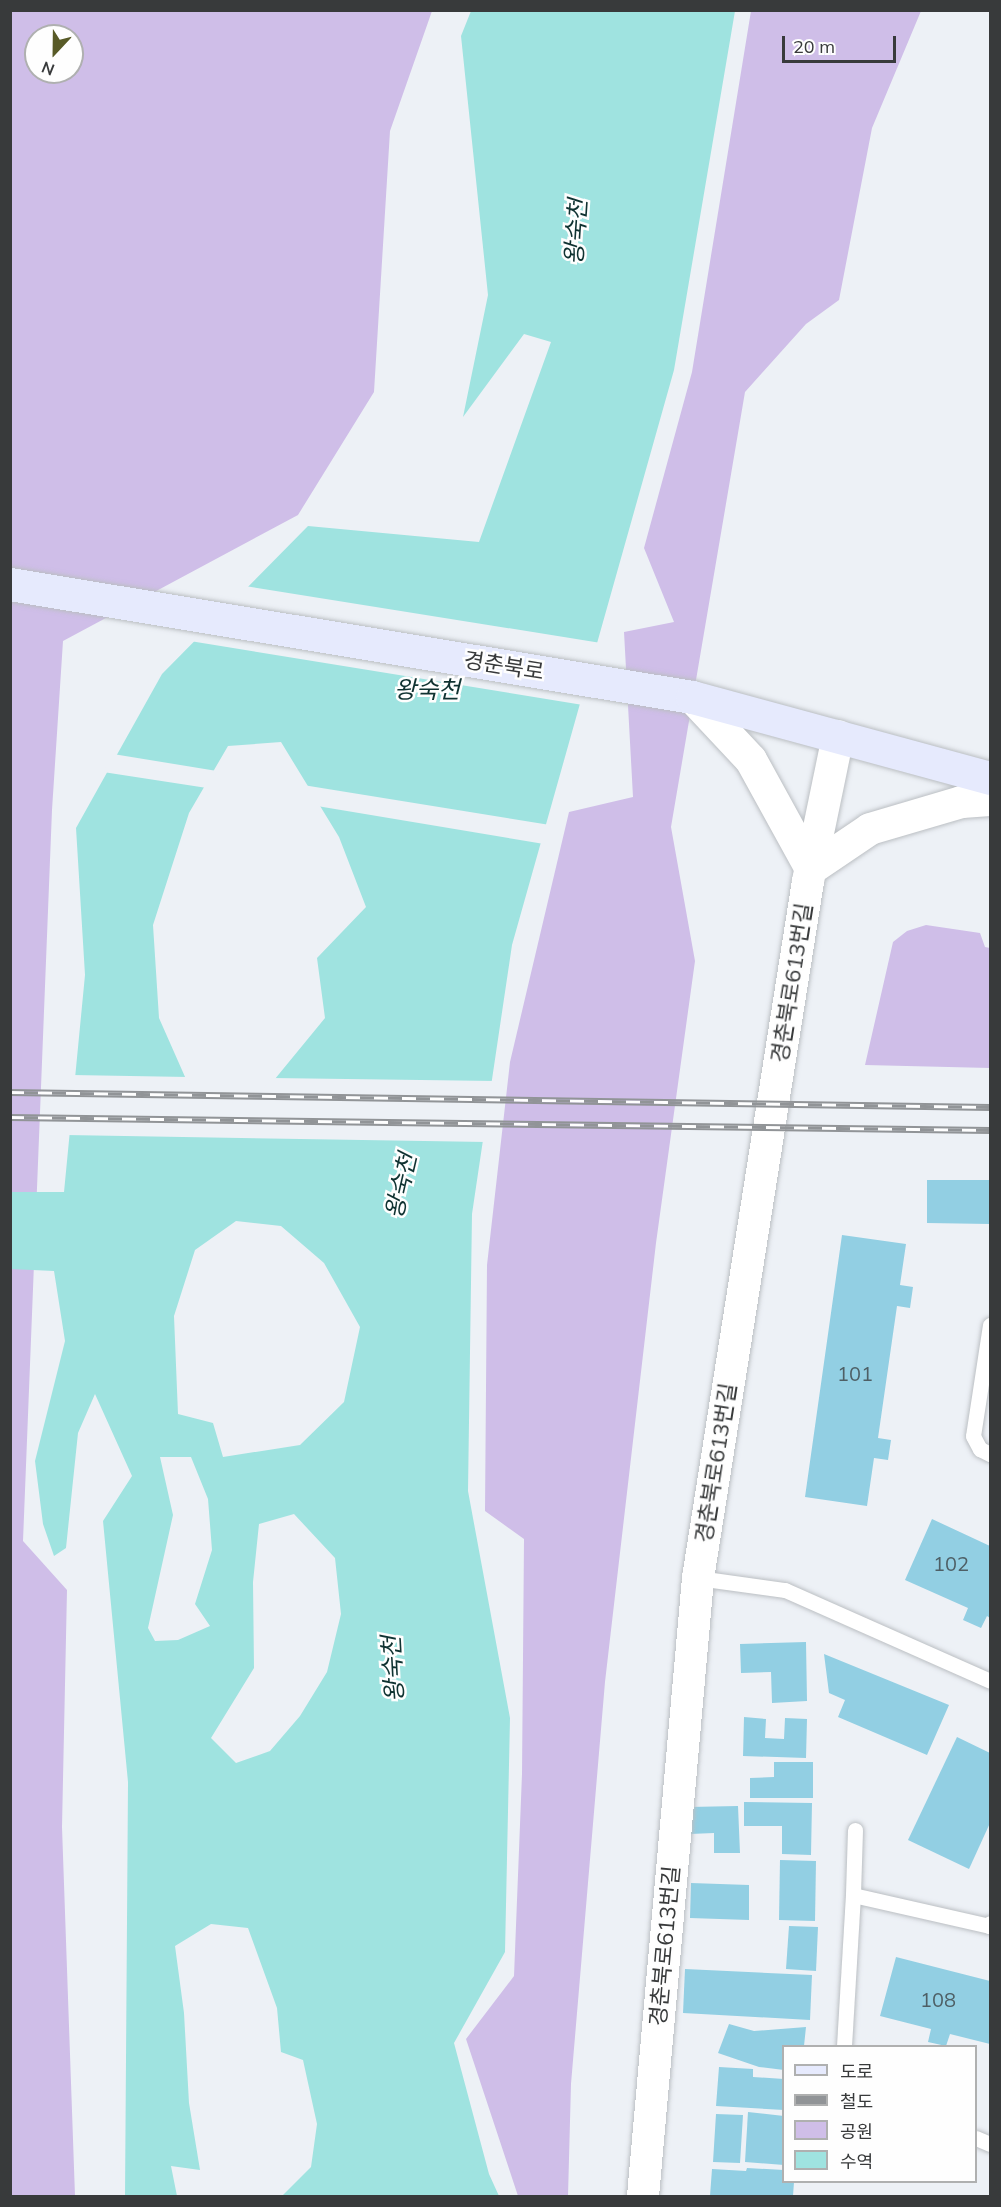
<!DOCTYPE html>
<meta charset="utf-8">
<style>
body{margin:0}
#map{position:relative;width:1001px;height:2207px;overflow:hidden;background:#edf1f6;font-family:Mulish,"Noto Sans KR",sans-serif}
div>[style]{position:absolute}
.green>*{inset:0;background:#cfbee8}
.water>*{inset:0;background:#9fe3e0}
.pier>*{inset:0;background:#edf1f6}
.building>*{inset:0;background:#92cfe3}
.roads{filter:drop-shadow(0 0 2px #bbbfc3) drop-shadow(0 0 2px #bbbfc3)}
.lane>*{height:15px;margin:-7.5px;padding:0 7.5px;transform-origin:7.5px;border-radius:7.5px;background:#fff}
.street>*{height:32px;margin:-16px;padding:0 16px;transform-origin:16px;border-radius:16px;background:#fff}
.secondary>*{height:33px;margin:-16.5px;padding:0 16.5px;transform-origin:16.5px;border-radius:16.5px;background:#e6eafd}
.rail>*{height:7px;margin-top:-3.5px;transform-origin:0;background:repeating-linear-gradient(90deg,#fefefe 0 14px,#919497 0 28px);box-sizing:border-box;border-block:2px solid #919497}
span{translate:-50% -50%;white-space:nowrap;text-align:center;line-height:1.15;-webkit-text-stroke:5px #fefefe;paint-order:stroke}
.number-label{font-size:20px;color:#4e5f65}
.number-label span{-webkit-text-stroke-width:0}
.street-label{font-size:22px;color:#383a3b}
.water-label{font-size:24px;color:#0f3231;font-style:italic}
.frame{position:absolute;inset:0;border:12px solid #383a3b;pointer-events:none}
.legend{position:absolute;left:782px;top:2045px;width:195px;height:138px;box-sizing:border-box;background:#fefefe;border:2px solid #afb0b0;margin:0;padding:8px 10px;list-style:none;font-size:18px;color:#383a3b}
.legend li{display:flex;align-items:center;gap:12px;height:30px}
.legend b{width:30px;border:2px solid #afb0b0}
.north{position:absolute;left:24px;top:24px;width:60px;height:60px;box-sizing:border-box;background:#fefefe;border:2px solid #afb0b0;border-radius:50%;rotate:202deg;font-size:16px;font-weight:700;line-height:24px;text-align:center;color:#383a3b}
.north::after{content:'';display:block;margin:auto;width:21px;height:27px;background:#585a27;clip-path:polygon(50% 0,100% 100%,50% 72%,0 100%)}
.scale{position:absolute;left:782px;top:36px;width:114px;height:27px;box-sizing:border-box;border:3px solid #383a3b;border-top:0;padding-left:8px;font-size:18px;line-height:21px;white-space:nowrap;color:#383a3b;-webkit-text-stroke:4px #fefefe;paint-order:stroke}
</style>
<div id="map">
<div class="green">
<div style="clip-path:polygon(evenodd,11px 11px,432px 11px,390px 131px,374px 392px,298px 515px,63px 641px,52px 810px,23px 1541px,67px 1590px,62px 1827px,75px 2196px,11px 2196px,11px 11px,36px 36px,72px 36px,72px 72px,36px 72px,36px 36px)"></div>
<div style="clip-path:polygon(751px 11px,921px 11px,872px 128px,839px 300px,806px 324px,745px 392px,671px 827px,695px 961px,656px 1243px,605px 1682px,571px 2084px,568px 2196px,518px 2196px,466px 2039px,514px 1976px,522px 1774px,524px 1539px,485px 1511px,487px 1265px,510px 1062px,569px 812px,633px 797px,624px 632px,674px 622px,644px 548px,692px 372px)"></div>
<div style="clip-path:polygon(926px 925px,980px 933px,985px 947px,990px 948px,990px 1068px,865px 1065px,893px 942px,907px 931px)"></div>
</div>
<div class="water">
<div style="clip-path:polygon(evenodd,471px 11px,735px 11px,674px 370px,512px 945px,472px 1214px,468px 1491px,510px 1718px,505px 1952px,454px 2043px,489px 2174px,499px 2196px,282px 2196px,311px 2167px,317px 2124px,303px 2060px,281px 2052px,277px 2008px,248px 1928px,211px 1924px,175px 1946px,184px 2013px,189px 2103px,200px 2170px,171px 2166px,177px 2196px,125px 2196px,128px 1782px,103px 1521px,132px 1476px,95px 1394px,78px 1433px,66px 1548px,54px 1556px,43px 1524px,35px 1461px,65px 1341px,54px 1271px,11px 1269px,10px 1192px,64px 1192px,85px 975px,76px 828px,162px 674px,308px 526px,479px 542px,551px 342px,524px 334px,463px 417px,488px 295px,461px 36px,471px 11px,281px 742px,339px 837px,366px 907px,317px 958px,325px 1018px,252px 1107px,197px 1104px,159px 1018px,153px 925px,189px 813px,228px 746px,281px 742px,471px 11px,236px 1221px,281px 1226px,324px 1263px,360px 1327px,344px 1402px,300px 1445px,223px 1457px,213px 1423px,178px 1414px,174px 1316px,195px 1250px,236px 1221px,471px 11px,160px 1457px,191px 1457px,208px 1499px,212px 1550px,195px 1604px,210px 1626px,178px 1640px,155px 1641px,148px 1628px,173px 1515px,160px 1457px,471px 11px,294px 1514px,335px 1558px,341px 1614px,327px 1672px,300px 1716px,270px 1751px,236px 1763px,211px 1738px,254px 1668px,253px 1582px,259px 1524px,294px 1514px)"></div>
</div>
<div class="pier">
<div style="clip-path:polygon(245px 586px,601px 643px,583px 705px,190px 641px)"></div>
<div style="clip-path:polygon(113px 754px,217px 771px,207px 788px,103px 772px)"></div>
<div style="clip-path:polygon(303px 785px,550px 825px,544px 844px,317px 806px)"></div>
<div style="clip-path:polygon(72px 1075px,188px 1077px,199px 1101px,251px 1104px,272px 1078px,495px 1081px,486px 1142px,66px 1135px)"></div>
</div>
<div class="building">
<div style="clip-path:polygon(927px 1180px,990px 1180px,990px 1224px,927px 1223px)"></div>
<div style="clip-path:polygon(842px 1235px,906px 1244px,900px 1285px,913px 1287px,910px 1308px,897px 1306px,878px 1438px,891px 1440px,888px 1460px,874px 1458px,867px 1506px,805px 1497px)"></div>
<div style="clip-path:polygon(932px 1519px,990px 1546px,990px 1618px,987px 1616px,981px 1628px,963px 1620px,968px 1608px,905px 1580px)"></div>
<div style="clip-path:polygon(806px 1642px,807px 1701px,772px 1703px,771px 1672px,741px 1673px,740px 1644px)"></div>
<div style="clip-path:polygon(824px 1654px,949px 1705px,927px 1755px,838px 1717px,845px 1700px,829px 1693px)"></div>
<div style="clip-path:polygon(744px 1717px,766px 1719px,765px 1738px,784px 1739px,785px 1718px,807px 1719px,806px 1758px,743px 1756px)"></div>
<div style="clip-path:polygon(957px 1737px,990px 1753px,990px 1823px,969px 1869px,908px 1840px)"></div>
<div style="clip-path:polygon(774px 1762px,813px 1762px,813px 1798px,750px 1798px,750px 1778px,774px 1777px)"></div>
<div style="clip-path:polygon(744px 1802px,812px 1803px,811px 1855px,782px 1854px,782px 1826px,744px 1826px)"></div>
<div style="clip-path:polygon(738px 1806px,740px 1853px,714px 1853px,714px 1833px,690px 1834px,689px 1807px)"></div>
<div style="clip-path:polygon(780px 1860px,816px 1861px,815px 1921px,779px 1920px)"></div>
<div style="clip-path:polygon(691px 1883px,749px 1885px,749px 1920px,690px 1918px)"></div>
<div style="clip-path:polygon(789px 1926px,818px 1927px,816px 1971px,786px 1969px)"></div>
<div style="clip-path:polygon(896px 1957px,990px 1981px,990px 2044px,950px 2034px,946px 2046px,928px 2042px,931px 2029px,880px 2016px)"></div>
<div style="clip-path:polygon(685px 1969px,812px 1975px,810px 2020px,683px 2013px)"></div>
<div style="clip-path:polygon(729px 2024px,754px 2031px,806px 2027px,804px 2046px,784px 2046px,784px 2070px,759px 2067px,718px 2053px)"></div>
<div style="clip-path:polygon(719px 2067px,753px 2069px,753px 2077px,784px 2079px,784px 2110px,716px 2106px)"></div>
<div style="clip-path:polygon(748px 2112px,784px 2116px,784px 2165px,745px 2162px)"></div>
<div style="clip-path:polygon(716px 2114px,743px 2115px,740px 2163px,713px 2162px)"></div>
<div style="clip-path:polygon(747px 2168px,784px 2170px,784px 2182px,794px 2182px,793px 2196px,710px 2196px,712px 2169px,746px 2171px)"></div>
</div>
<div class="roads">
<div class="lane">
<div style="left:990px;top:1325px;width:112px;rotate:98.7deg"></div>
<div style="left:973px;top:1436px;width:15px;rotate:62deg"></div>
<div style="left:980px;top:1449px;width:11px;rotate:27deg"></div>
<div style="left:698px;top:1578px;width:88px;rotate:7.9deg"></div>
<div style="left:785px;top:1590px;width:224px;rotate:23.9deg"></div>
<div style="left:855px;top:1830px;width:65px;rotate:91.8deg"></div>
<div style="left:853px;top:1895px;width:139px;rotate:12.8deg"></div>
<div style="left:989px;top:1926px;width:3px;rotate:-72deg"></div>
<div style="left:844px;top:2046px;width:151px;rotate:-86.6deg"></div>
<div style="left:976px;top:2138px;width:15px;rotate:23deg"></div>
</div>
<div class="street">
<div style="left:692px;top:697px;width:86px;rotate:46.9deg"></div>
<div style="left:751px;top:760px;width:124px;rotate:61.2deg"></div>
<div style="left:811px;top:869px;width:71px;rotate:-34.1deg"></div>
<div style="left:870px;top:829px;width:96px;rotate:-16.4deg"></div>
<div style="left:962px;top:802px;width:28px;rotate:-4deg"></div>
<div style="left:643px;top:2196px;width:620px;rotate:-84.91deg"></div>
<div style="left:698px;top:1578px;width:706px;rotate:-81.03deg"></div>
<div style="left:808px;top:881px;width:148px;rotate:-78.3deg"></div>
</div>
<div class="secondary">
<div style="left:10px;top:584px;width:691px;rotate:9.41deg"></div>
<div style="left:692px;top:697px;width:309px;rotate:15.2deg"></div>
</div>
</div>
<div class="rail">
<div style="left:10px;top:1092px;width:980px;rotate:0.88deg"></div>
<div style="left:10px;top:1117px;width:980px;rotate:0.76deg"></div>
</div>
<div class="number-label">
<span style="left:855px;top:1373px">101</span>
<span style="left:951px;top:1563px">102</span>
<span style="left:938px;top:1999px">108</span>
</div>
<div class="street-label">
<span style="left:504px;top:666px;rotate:9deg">경춘북로</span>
<span style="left:792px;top:983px;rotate:-81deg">경춘북로613번길</span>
<span style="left:716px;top:1463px;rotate:-81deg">경춘북로613번길</span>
<span style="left:665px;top:1946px;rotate:-85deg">경춘북로613번길</span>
</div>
<div class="water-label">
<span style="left:576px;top:232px;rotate:-86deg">왕숙천</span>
<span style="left:427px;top:690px">왕숙천</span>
<span style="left:401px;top:1186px;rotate:-77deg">왕숙천</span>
<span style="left:393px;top:1669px;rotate:-93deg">왕숙천</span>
</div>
<div class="frame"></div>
<ul class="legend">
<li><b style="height:8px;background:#e6eafd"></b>도로</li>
<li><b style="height:8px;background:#919497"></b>철도</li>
<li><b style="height:16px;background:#cfbee8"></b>공원</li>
<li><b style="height:16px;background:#9fe3e0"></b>수역</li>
</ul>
<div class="north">N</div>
<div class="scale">20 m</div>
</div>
